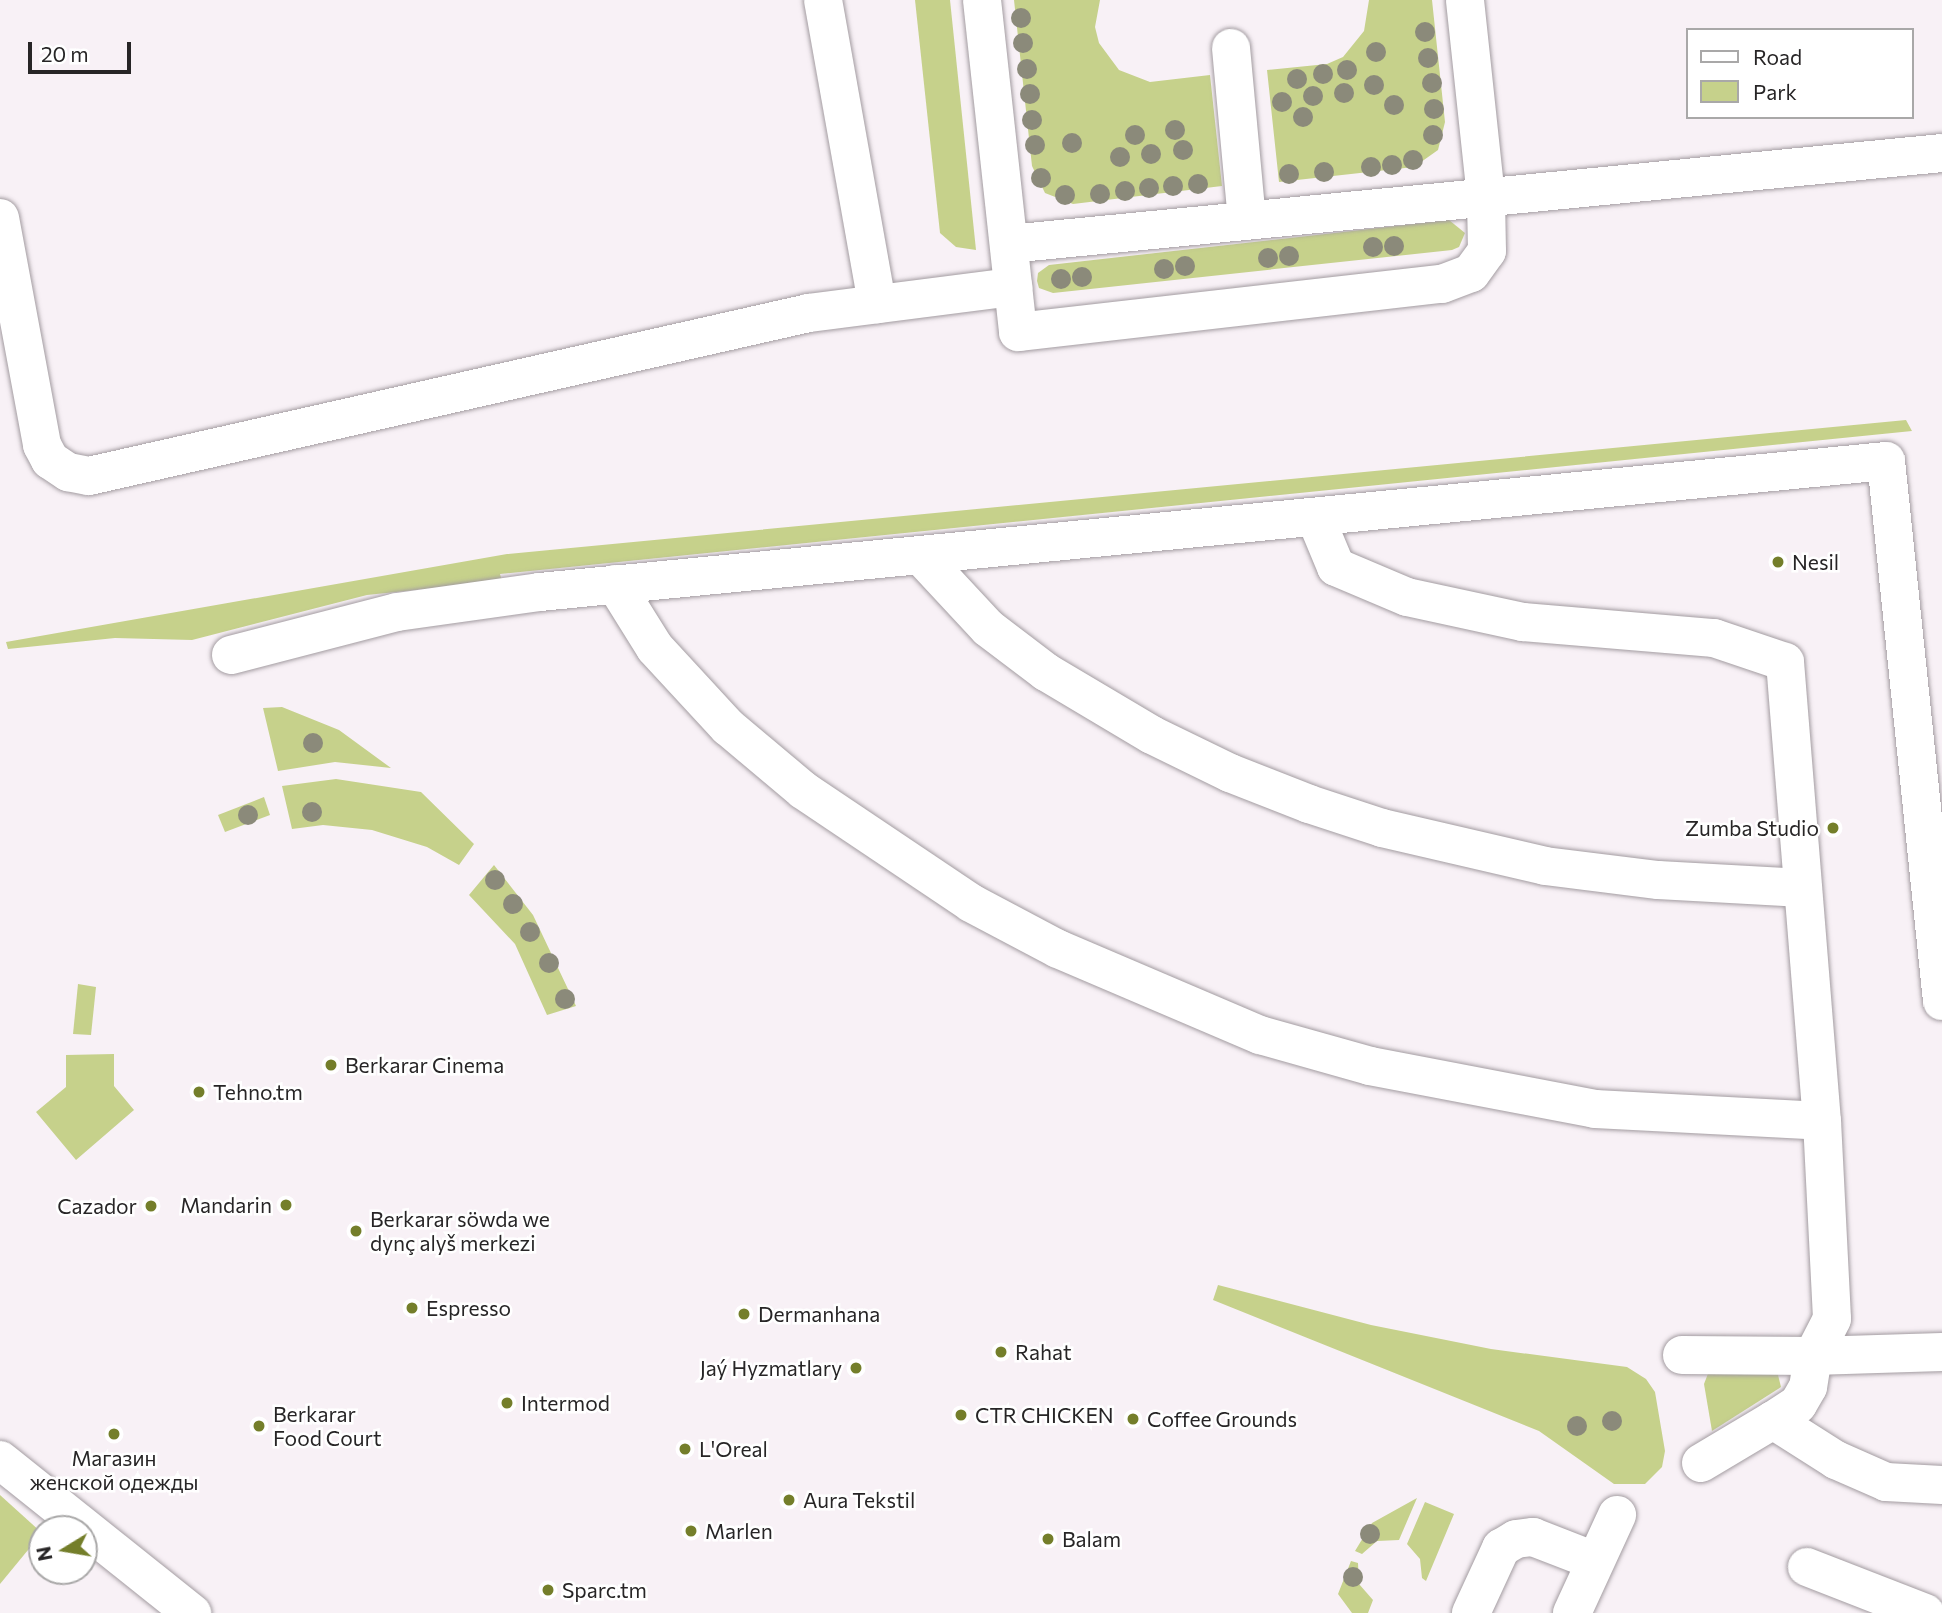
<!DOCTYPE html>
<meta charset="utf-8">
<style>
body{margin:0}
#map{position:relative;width:1942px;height:1613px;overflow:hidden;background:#f8f1f6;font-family:Commissioner,sans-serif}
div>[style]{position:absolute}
.green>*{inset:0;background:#c6d18b}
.roads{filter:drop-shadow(0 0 2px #a39ca1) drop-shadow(0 0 2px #a39ca1)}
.minor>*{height:38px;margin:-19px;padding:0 19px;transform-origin:19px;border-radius:19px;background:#fff}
.trees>*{width:20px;height:20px;margin:-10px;border-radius:50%;background:#8b8a7a}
.dots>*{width:19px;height:19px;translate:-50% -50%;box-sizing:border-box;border:4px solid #fff;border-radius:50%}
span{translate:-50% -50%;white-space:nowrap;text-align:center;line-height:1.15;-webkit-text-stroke:5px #fff;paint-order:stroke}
.poi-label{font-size:21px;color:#272526}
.left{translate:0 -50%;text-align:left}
.right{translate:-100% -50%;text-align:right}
.legend{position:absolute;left:1686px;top:28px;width:228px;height:91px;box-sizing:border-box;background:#fff;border:2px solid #a9a8a8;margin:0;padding:9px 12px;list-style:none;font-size:21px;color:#272526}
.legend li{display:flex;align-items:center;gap:14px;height:35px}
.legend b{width:35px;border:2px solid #a9a8a8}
.north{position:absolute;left:28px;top:1515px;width:70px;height:70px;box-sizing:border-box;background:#fff;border:2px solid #a9a8a8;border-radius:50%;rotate:259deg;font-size:19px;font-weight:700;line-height:28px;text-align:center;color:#272526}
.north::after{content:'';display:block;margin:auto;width:24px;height:32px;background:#747e2a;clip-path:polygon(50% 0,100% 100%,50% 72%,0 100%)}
.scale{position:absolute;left:28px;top:42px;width:103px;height:32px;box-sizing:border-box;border:4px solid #272526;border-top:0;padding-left:9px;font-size:21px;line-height:24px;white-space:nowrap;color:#272526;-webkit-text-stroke:5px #fff;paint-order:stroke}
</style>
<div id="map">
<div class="green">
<div style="clip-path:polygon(915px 0,950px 0,976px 250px,956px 247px,940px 233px)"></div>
<div style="clip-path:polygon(1014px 0,1100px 0,1095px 27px,1099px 43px,1119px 70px,1150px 82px,1210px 75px,1222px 186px,1073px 204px,1045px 193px,1032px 166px)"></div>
<div style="clip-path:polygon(1369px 0,1432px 0,1445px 122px,1438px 150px,1414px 167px,1279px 182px,1267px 70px,1327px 64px,1343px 57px,1364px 31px)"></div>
<div style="clip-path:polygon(1449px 220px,1465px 233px,1459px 247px,1452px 250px,1053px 293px,1039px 288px,1037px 281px,1038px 273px,1049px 265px)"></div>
<div style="clip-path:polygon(1906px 420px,1912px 431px,500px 574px,502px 581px,367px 595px,192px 640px,115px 638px,8px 649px,6px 642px,507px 554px)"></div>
<div style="clip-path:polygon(282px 707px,339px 730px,391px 768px,335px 762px,278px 771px,263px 708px)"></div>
<div style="clip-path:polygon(336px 779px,421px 792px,474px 844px,459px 865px,427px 847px,372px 830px,323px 825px,292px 829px,282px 786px)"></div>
<div style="clip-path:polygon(264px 797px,270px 815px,225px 832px,218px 815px)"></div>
<div style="clip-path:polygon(494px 865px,533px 915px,576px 1006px,547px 1015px,515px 944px,469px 895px)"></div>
<div style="clip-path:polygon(78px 984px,96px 987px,91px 1035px,73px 1034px)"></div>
<div style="clip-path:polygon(114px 1054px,114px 1086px,134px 1110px,76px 1160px,36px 1112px,66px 1087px,66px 1055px)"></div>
<div style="clip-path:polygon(1218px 1285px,1371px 1325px,1491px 1349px,1627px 1367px,1646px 1379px,1655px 1392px,1665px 1451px,1662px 1467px,1645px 1484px,1614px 1484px,1539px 1431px,1213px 1300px)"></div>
<div style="clip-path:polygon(1709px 1371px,1777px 1371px,1781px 1387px,1712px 1431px,1704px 1384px)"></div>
<div style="clip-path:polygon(0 1495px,42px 1533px,0 1584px)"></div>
<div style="clip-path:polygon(1417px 1498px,1399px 1540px,1377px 1541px,1362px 1554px,1355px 1551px,1372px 1523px)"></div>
<div style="clip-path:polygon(1425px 1502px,1454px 1514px,1426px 1581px,1422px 1578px,1420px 1559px,1407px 1544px)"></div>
<div style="clip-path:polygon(1351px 1561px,1358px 1563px,1359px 1584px,1373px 1600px,1368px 1613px,1352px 1613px,1338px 1594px)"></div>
</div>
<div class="roads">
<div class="minor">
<div style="left:823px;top:0;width:309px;rotate:79.9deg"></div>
<div style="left:982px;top:0;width:334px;rotate:83.8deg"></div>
<div style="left:1018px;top:332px;width:427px;rotate:-6.5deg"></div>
<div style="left:1442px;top:284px;width:31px;rotate:-21deg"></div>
<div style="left:1471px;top:273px;width:27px;rotate:-54deg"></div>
<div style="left:1487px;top:251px;width:54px;rotate:-91.1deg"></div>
<div style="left:1486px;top:197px;width:198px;rotate:-96.1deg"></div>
<div style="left:1231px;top:48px;width:172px;rotate:84.7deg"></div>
<div style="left:0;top:218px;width:231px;rotate:79.5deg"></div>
<div style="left:42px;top:445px;width:17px;rotate:62deg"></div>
<div style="left:50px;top:460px;width:22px;rotate:34deg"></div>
<div style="left:68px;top:472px;width:21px;rotate:11deg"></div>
<div style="left:89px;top:476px;width:738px;rotate:-12.76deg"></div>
<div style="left:809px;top:313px;width:206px;rotate:-7.3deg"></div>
<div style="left:1009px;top:244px;width:937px;rotate:-5.57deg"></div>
<div style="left:1316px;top:519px;width:52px;rotate:67.4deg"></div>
<div style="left:1336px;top:567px;width:77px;rotate:22.9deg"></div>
<div style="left:1407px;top:597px;width:119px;rotate:12.2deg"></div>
<div style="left:1523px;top:622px;width:192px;rotate:4.8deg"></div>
<div style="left:1714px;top:638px;width:75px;rotate:18.7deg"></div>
<div style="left:1785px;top:662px;width:460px;rotate:85.4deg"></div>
<div style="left:1822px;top:1121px;width:198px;rotate:87.1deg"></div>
<div style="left:1832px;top:1319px;width:42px;rotate:117.2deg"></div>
<div style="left:1813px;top:1356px;width:131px;rotate:-179.6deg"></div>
<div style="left:922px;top:557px;width:97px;rotate:47.1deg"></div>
<div style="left:988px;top:628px;width:73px;rotate:37.2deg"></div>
<div style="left:1046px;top:672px;width:123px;rotate:30.7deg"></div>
<div style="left:1152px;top:735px;width:87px;rotate:26deg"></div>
<div style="left:1230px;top:773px;width:85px;rotate:21.4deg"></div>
<div style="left:1309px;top:804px;width:77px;rotate:18.2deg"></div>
<div style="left:1382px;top:828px;width:167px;rotate:13.1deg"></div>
<div style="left:1545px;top:866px;width:114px;rotate:7.1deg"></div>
<div style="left:1658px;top:880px;width:145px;rotate:3.2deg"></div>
<div style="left:615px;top:584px;width:75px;rotate:58deg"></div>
<div style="left:655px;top:648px;width:108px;rotate:47.3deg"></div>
<div style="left:728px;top:727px;width:98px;rotate:40deg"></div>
<div style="left:803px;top:790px;width:202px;rotate:33.9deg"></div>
<div style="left:971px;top:903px;width:98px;rotate:27.9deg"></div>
<div style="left:1058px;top:949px;width:220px;rotate:23.1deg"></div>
<div style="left:1260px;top:1035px;width:114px;rotate:15.7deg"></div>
<div style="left:1370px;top:1066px;width:229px;rotate:10.8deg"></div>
<div style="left:1595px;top:1109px;width:227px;rotate:3deg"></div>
<div style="left:231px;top:655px;width:171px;rotate:-14.5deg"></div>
<div style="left:397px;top:612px;width:144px;rotate:-8deg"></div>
<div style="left:540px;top:592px;width:1352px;rotate:-5.56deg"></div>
<div style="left:1886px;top:461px;width:543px;rotate:84.08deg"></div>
<div style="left:1942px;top:1352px;width:129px;rotate:178.2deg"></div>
<div style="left:1813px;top:1356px;width:31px;rotate:99deg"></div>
<div style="left:1808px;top:1387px;width:20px;rotate:120deg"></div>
<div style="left:1798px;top:1404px;width:30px;rotate:147deg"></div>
<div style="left:1773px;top:1420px;width:75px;rotate:32.4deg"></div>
<div style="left:1836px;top:1460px;width:55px;rotate:23.7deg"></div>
<div style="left:1886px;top:1482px;width:56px;rotate:3.1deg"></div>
<div style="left:0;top:1460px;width:246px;rotate:38.6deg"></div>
<div style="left:1701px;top:1463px;width:84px;rotate:-30.8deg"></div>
<div style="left:1807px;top:1567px;width:127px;rotate:21.3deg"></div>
<div style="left:1471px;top:1613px;width:72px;rotate:-65.2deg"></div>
<div style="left:1501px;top:1548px;width:17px;rotate:-31deg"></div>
<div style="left:1516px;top:1539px;width:17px;rotate:-7deg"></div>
<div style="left:1533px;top:1537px;width:66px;rotate:21.2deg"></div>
<div style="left:1572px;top:1613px;width:108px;rotate:-65.3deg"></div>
</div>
</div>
<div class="trees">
<div style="left:1021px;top:18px"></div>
<div style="left:1425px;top:32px"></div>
<div style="left:1023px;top:43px"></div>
<div style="left:1376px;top:52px"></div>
<div style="left:1428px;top:58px"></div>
<div style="left:1027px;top:69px"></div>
<div style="left:1347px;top:70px"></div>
<div style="left:1323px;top:74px"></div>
<div style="left:1297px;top:79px"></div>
<div style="left:1432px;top:83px"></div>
<div style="left:1374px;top:85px"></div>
<div style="left:1344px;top:93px"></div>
<div style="left:1030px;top:94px"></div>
<div style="left:1313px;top:96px"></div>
<div style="left:1282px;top:102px"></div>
<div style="left:1394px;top:105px"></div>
<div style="left:1434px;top:109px"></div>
<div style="left:1303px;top:117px"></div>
<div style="left:1032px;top:120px"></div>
<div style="left:1175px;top:130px"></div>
<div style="left:1135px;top:135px"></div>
<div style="left:1433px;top:135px"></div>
<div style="left:1072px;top:143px"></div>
<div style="left:1035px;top:145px"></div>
<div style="left:1183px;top:150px"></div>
<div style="left:1151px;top:154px"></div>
<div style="left:1120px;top:157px"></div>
<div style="left:1413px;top:160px"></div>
<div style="left:1392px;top:165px"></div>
<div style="left:1371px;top:167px"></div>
<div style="left:1324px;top:172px"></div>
<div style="left:1289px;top:174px"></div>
<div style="left:1041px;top:178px"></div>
<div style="left:1198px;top:184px"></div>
<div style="left:1173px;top:186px"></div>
<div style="left:1149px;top:188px"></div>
<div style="left:1125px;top:191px"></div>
<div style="left:1100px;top:194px"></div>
<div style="left:1065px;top:195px"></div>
<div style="left:1394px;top:246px"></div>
<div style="left:1373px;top:247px"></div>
<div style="left:1289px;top:256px"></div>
<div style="left:1268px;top:258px"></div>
<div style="left:1185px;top:266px"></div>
<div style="left:1164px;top:269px"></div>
<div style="left:1082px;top:277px"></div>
<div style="left:1061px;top:279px"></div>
<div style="left:313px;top:743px"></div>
<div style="left:312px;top:812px"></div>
<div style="left:248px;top:815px"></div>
<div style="left:495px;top:880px"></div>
<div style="left:513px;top:904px"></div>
<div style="left:530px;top:932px"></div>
<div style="left:549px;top:963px"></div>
<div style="left:565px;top:999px"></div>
<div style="left:1612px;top:1421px"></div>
<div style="left:1577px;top:1426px"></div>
<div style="left:1370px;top:1534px"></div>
<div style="left:1353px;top:1577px"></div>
</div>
<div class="dots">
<div style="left:1778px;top:562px;background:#747e2a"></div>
<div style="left:1833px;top:828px;background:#747e2a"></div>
<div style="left:331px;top:1065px;background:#747e2a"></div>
<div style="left:199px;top:1092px;background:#747e2a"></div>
<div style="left:286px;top:1205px;background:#747e2a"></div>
<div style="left:151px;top:1206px;background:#747e2a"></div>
<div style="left:356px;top:1231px;background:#747e2a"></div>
<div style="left:412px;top:1308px;background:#747e2a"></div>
<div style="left:744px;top:1314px;background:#747e2a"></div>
<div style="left:1001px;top:1352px;background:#747e2a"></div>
<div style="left:856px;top:1368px;background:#747e2a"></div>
<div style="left:507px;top:1403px;background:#747e2a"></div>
<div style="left:961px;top:1415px;background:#747e2a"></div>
<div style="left:1133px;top:1419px;background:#747e2a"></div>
<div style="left:259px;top:1426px;background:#747e2a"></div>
<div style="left:114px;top:1434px;background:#747e2a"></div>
<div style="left:685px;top:1449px;background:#747e2a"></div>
<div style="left:789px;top:1500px;background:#747e2a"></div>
<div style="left:691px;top:1531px;background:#747e2a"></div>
<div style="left:1048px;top:1539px;background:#747e2a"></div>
<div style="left:548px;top:1590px;background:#747e2a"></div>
</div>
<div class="poi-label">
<span class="left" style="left:1792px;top:562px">Nesil</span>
<span class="right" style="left:1819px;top:828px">Zumba Studio</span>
<span class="left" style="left:345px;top:1065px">Berkarar Cinema</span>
<span class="left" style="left:213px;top:1092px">Tehno.tm</span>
<span class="right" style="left:272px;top:1205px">Mandarin</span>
<span class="right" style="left:137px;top:1206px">Cazador</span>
<span class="left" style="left:370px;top:1231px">Berkarar söwda we<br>dynç alyš merkezi</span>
<span class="left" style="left:426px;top:1308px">Espresso</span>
<span class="left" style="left:758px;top:1314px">Dermanhana</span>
<span class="left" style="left:1015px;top:1352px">Rahat</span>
<span class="right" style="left:842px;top:1368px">Jaý Hyzmatlary</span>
<span class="left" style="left:521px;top:1403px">Intermod</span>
<span class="left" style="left:273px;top:1426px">Berkarar<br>Food Court</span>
<span class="left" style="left:975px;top:1415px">CTR CHICKEN</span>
<span class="left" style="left:1147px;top:1419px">Coffee Grounds</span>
<span class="left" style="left:699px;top:1449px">L'Oreal</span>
<span style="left:114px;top:1470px">Магазин<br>женской одежды</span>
<span class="left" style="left:803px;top:1500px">Aura Tekstil</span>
<span class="left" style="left:705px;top:1531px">Marlen</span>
<span class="left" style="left:1062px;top:1539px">Balam</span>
<span class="left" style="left:562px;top:1590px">Sparc.tm</span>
</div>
<ul class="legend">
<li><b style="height:9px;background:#fff"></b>Road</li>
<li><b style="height:19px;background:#c6d18b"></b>Park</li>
</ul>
<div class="north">N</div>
<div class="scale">20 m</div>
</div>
